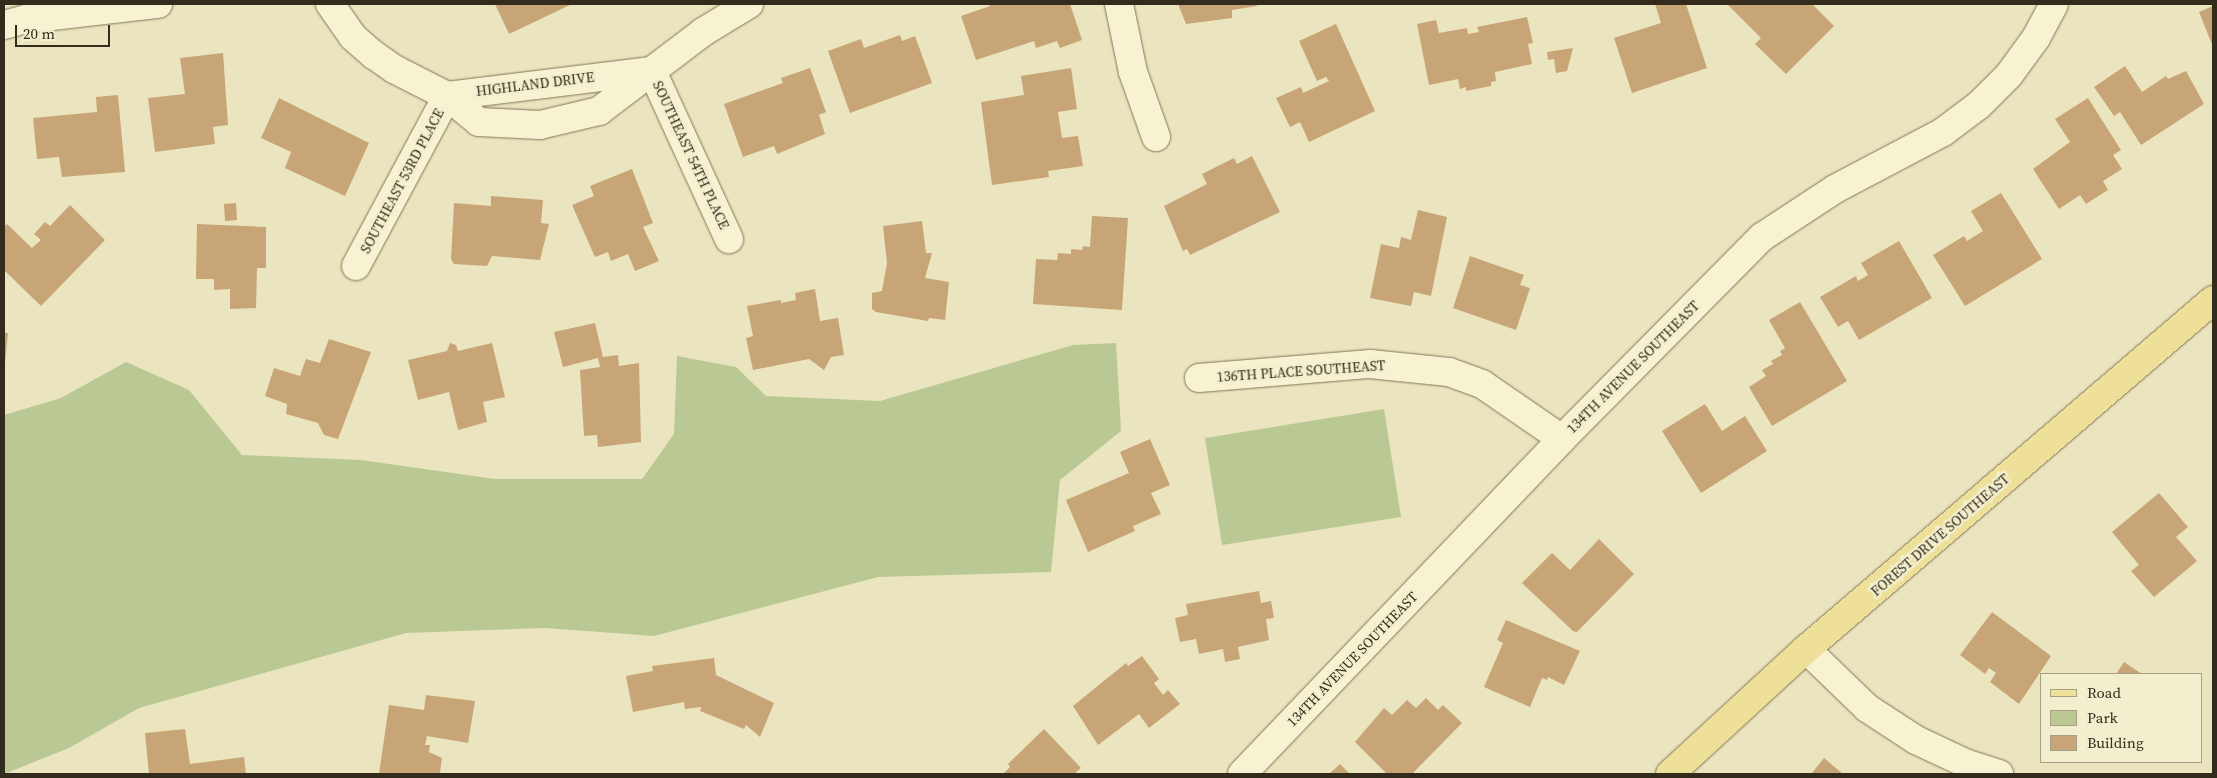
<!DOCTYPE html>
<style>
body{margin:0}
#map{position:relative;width:2217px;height:778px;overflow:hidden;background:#ebe5bf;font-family:"Source Serif 4",serif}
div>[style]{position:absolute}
.green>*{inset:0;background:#bac994}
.building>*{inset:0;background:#c8a577}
.roads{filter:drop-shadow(0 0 1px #837658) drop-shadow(0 0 1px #837658)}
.minor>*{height:28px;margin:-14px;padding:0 14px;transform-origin:14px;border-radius:14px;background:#f7f2d2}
.major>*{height:28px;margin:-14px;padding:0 14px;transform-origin:14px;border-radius:14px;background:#eee098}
span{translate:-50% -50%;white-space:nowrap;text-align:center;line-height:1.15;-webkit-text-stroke:4.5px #f3eece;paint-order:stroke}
.street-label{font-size:14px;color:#332b1c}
.frame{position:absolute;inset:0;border:5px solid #332b1c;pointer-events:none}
.legend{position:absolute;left:2040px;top:673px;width:162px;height:90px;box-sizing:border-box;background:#f3eece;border:1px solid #a6a087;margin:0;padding:6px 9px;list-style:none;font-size:15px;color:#332b1c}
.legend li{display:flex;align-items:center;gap:10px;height:25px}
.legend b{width:25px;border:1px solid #a6a087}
.scale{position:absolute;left:15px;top:25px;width:95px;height:22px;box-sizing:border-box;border:2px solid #332b1c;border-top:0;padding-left:6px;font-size:15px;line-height:18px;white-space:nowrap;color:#332b1c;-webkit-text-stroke:4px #f3eece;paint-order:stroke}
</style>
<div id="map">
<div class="green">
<div style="clip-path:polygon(1116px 343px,1121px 431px,1060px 480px,1051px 572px,878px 577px,654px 636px,545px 628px,406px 633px,139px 708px,69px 748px,4px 774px,4px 415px,61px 398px,126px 362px,189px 390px,242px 455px,361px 460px,495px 479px,642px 479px,674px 434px,677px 356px,736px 367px,766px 396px,880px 401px,1073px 345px)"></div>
<div style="clip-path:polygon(1384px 409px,1401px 517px,1222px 545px,1205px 438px)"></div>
</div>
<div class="building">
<div style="clip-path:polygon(495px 4px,572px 4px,509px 34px)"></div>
<div style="clip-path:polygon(989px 4px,1070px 4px,1082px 40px,1060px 48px,1057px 41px,1036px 48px,1034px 41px,976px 60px,961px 16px,990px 6px)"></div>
<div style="clip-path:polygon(1178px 4px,1256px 4px,1257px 6px,1232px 10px,1232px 18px,1186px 24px)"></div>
<div style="clip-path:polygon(1655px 4px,1686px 4px,1707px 68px,1632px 93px,1614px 38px,1661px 23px)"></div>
<div style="clip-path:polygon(1727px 4px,1812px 4px,1834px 26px,1786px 74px,1755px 44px,1761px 38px)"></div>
<div style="clip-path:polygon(2213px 6px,2213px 47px,2199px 12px)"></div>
<div style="clip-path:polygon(1527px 17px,1533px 43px,1528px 44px,1532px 64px,1495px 72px,1496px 81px,1491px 82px,1491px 86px,1466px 91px,1466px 87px,1460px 89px,1458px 79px,1429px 85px,1417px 24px,1436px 20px,1439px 33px,1467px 28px,1468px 34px,1479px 32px,1477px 27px)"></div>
<div style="clip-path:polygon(1336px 24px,1375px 111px,1309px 142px,1300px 122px,1290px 127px,1276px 98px,1301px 87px,1303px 93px,1329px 81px,1326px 77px,1317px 81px,1299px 41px)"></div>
<div style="clip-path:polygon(900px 35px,902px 41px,915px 36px,932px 83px,850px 113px,828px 51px,861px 39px,864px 48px)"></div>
<div style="clip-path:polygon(1573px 48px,1567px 71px,1556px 73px,1554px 59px,1548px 60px,1547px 52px)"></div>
<div style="clip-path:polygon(223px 53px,228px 125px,213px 127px,215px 144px,155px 152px,148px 98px,185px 94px,180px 58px)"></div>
<div style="clip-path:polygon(2125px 66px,2142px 92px,2166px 76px,2168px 79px,2186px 71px,2204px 104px,2141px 145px,2120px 112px,2114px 116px,2094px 87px)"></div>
<div style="clip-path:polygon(810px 68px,826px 112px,819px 115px,825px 134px,777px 154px,774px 146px,743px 157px,724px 104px,783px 83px,781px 78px)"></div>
<div style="clip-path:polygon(1071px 68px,1077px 109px,1058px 112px,1062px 138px,1078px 136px,1083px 166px,1048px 171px,1049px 177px,992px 185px,981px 102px,1024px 95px,1021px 76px)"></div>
<div style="clip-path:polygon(118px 95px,125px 172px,62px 177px,59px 157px,37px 159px,33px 118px,97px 112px,96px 97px)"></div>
<div style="clip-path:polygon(279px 98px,369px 143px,345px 196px,285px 168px,291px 152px,261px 138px)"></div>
<div style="clip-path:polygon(2088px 98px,2121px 150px,2113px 155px,2122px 169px,2103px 181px,2108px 190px,2086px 204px,2080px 195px,2059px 209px,2033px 169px,2070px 142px,2055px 119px)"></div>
<div style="clip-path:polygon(1252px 156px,1280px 212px,1190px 255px,1187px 249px,1183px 251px,1164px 206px,1207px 184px,1202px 174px,1234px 158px,1237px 164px)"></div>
<div style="clip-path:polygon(632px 169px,653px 223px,643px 227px,659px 261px,635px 271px,628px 254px,611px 261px,608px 252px,595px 257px,572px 205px,594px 196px,590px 186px)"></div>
<div style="clip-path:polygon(2001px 193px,2042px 259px,1965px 306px,1933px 255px,1964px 236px,1967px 241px,1983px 231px,1971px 211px)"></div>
<div style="clip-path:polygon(491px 196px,543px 200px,541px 223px,549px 224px,540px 260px,492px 256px,487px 266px,454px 264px,451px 259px,454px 203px,491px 206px)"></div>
<div style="clip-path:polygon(236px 203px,237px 220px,225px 221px,224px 204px)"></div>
<div style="clip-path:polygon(70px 205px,105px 240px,41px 306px,4px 270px,4px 227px,7px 224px,32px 248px,41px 240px,34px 234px,45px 222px,50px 226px)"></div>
<div style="clip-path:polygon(1418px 210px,1447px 217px,1431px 296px,1414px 292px,1411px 306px,1370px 298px,1381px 244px,1399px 248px,1401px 237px,1411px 240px)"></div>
<div style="clip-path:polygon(1092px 216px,1128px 218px,1122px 310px,1033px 304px,1036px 259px,1057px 260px,1058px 253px,1071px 254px,1071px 249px,1082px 250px,1083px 246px,1090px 247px)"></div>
<div style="clip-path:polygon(922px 221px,926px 253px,932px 253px,925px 278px,949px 282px,945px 320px,929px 318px,928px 321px,876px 312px,872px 309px,872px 293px,882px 291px,887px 263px,883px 226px)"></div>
<div style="clip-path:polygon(197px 224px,266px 227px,266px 268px,257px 268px,256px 308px,230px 309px,230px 289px,214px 290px,214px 279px,196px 279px)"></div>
<div style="clip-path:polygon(1899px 241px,1932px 298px,1859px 340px,1848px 321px,1838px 327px,1820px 297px,1856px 276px,1858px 281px,1868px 275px,1861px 263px)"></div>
<div style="clip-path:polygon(1470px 256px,1524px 275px,1520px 285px,1530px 288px,1516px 330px,1453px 308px)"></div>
<div style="clip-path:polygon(815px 289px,820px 321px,838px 318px,844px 355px,831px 357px,824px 370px,809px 359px,753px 370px,746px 338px,753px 336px,747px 306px,781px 300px,781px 303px,796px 300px,795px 293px)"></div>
<div style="clip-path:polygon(1800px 302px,1847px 381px,1772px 426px,1749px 387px,1766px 376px,1762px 370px,1773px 364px,1771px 361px,1782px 355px,1780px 351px,1785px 348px,1769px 320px)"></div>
<div style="clip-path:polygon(595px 323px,603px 357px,618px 355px,619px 366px,639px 363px,641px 442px,598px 447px,597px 435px,584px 436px,580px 370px,600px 367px,598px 358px,563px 367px,554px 332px)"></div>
<div style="clip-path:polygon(4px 333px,8px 333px,5px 363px,4px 363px)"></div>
<div style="clip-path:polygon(329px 339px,371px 352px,338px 439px,324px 435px,318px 423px,286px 414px,287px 404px,265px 396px,274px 368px,300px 376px,306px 359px,320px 363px)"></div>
<div style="clip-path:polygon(450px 343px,456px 345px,458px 351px,492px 343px,505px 397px,483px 402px,487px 422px,458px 430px,449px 392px,418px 400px,408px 360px,447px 351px)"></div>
<div style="clip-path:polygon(1705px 404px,1722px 431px,1745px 416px,1767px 451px,1701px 493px,1662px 431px)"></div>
<div style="clip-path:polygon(1150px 439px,1170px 485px,1151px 493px,1161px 514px,1133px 526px,1135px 531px,1088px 552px,1066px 500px,1129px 473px,1120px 452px)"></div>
<div style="clip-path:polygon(2159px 493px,2188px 527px,2176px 537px,2197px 561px,2154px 597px,2131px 571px,2139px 565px,2112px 532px)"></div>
<div style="clip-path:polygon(1599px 539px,1634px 574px,1577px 632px,1573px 631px,1522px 583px,1552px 553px,1570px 570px)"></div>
<div style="clip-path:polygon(1259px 591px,1261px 603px,1271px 601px,1274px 618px,1266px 619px,1269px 640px,1238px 647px,1240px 659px,1225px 662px,1223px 649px,1199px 654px,1196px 639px,1180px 642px,1175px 618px,1188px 615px,1186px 604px)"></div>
<div style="clip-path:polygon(1992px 612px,2051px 656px,2019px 704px,1990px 682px,1996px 673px,1989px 668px,1985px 674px,1960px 655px)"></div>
<div style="clip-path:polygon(1506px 620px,1580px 651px,1564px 685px,1548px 677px,1547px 680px,1542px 678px,1530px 707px,1484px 687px,1503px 643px,1497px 640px)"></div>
<div style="clip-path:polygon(1142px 656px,1159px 679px,1154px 683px,1163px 695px,1168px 690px,1180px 704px,1149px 728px,1139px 714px,1098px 745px,1073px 706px,1126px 663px,1128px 666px)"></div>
<div style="clip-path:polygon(714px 658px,716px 675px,774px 703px,760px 737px,746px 725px,744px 729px,700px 711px,701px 707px,685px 709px,684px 702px,633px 712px,626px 676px,653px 671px,652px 666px)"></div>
<div style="clip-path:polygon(2124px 662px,2142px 674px,2116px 674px)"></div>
<div style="clip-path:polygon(426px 695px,475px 701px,468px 743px,427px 736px,425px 745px,430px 745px,429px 752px,442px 758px,440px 773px,379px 774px,389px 705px,424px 710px)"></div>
<div style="clip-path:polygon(1426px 698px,1438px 710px,1443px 705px,1462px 723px,1412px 774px,1387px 774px,1355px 742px,1384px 708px,1392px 715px,1407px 700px,1416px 708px)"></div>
<div style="clip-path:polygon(185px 729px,190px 764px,244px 757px,246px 774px,149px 774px,145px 733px)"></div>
<div style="clip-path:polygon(1044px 729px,1081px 768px,1074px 774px,1003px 774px,1010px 767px,1008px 764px)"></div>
<div style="clip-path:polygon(1824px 758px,1843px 774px,1812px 773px)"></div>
<div style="clip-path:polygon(1340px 764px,1350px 774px,1329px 774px)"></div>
</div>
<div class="roads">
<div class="minor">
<div style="left:330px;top:4px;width:40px;rotate:55.1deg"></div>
<div style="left:353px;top:37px;width:28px;rotate:41deg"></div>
<div style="left:374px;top:55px;width:24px;rotate:35deg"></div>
<div style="left:394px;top:69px;width:59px;rotate:27deg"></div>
<div style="left:447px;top:96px;width:41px;rotate:39.1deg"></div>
<div style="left:479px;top:122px;width:61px;rotate:2.8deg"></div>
<div style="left:540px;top:125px;width:61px;rotate:-13.3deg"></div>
<div style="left:599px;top:111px;width:131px;rotate:-37.2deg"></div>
<div style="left:703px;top:32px;width:54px;rotate:-31.3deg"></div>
<div style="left:1119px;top:4px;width:69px;rotate:78.4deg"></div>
<div style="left:1133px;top:72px;width:69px;rotate:70.5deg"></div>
<div style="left:4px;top:25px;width:23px;rotate:-15deg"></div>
<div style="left:26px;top:19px;width:133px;rotate:-6.5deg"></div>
<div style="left:652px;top:71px;width:185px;rotate:65.4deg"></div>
<div style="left:447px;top:96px;width:207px;rotate:-7deg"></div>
<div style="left:356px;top:266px;width:193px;rotate:-61.8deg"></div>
<div style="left:1199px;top:378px;width:172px;rotate:-4.7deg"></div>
<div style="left:1370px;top:364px;width:79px;rotate:5.8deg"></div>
<div style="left:1449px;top:372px;width:35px;rotate:20deg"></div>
<div style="left:1482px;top:384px;width:97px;rotate:34.5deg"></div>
<div style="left:1806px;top:649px;width:85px;rotate:44deg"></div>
<div style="left:1867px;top:708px;width:59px;rotate:33.1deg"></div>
<div style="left:1916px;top:740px;width:54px;rotate:25.1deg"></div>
<div style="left:1965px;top:763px;width:36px;rotate:18deg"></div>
<div style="left:1242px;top:774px;width:463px;rotate:-46.3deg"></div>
<div style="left:1562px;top:439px;width:284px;rotate:-45.3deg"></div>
<div style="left:1762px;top:237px;width:87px;rotate:-33.3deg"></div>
<div style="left:1835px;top:189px;width:122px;rotate:-27.8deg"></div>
<div style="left:1943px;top:132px;width:45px;rotate:-36.9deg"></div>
<div style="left:1979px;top:105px;width:42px;rotate:-45deg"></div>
<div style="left:2009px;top:75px;width:46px;rotate:-53.9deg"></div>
<div style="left:2036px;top:38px;width:38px;rotate:-62deg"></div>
</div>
<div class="major">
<div style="left:1670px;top:774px;width:185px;rotate:-42.6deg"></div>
<div style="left:1806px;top:649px;width:536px;rotate:-40.61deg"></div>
</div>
</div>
<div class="street-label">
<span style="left:535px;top:84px;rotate:-7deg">HIGHLAND DRIVE</span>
<span style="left:691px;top:155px;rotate:65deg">SOUTHEAST 54TH PLACE</span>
<span style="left:402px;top:181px;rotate:-62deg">SOUTHEAST 53RD PLACE</span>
<span style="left:1633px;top:367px;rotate:-45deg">134TH AVENUE SOUTHEAST</span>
<span style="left:1301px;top:371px;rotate:-4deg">136TH PLACE SOUTHEAST</span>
<span style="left:1940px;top:535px;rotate:-41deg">FOREST DRIVE SOUTHEAST</span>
<span style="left:1352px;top:659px;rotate:-46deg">134TH AVENUE SOUTHEAST</span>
</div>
<div class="frame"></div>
<ul class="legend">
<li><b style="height:6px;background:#eee098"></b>Road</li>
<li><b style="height:14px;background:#bac994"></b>Park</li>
<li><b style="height:14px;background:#c8a577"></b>Building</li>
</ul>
<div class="scale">20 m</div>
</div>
